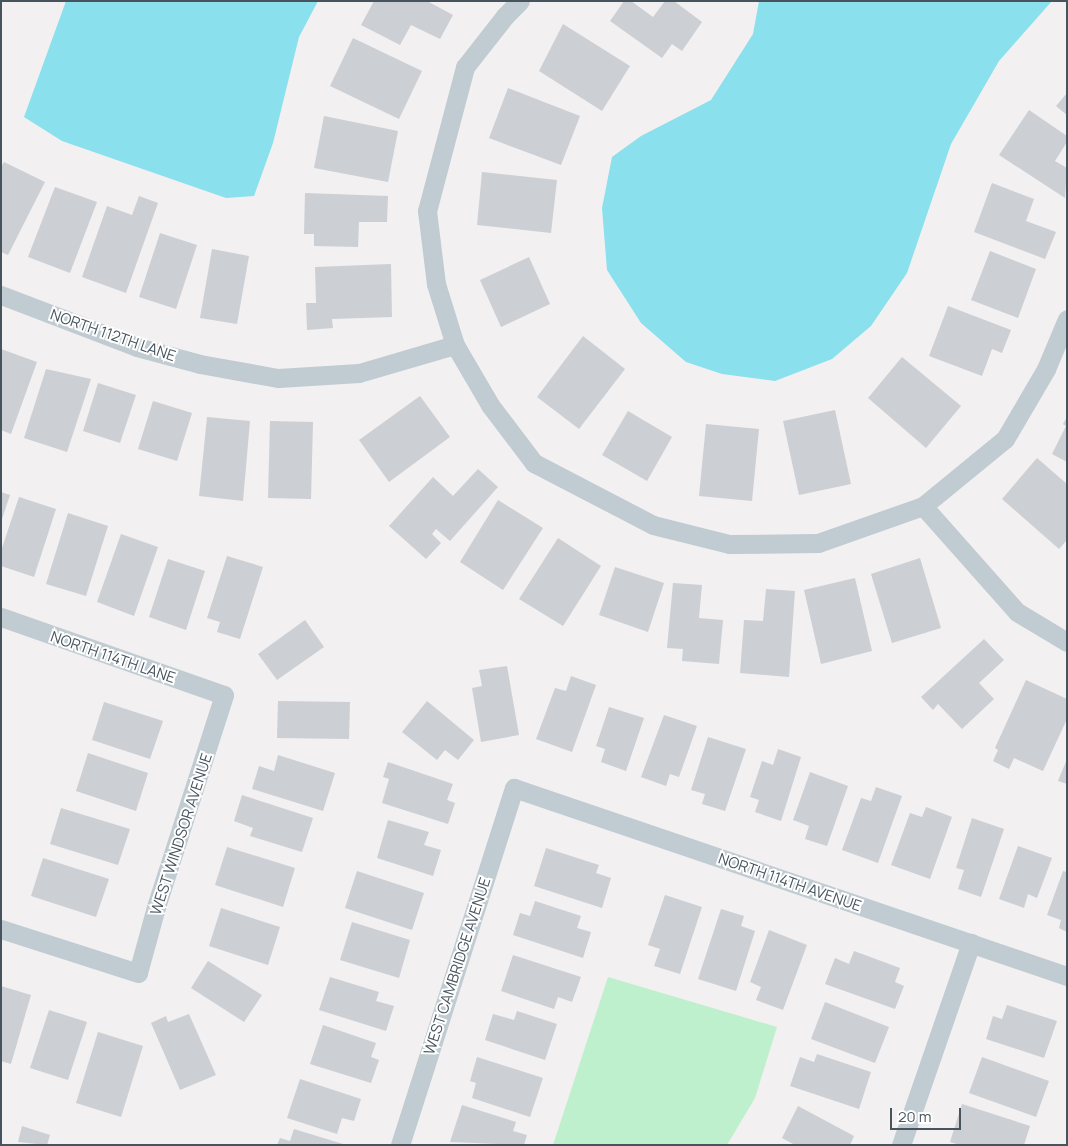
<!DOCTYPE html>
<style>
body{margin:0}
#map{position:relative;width:1068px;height:1146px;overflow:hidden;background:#f2f0f0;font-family:Manrope,sans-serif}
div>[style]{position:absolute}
.green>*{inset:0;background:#bef0ce}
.water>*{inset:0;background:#8ae0ed}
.building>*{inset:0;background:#cccfd4}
.minor>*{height:19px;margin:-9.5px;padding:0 9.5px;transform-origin:9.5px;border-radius:9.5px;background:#c0cbd2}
span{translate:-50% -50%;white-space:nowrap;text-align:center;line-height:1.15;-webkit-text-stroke:4px #fff;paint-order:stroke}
.street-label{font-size:15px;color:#47545d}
.frame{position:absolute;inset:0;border:2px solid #47545d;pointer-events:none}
.scale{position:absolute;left:890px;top:1108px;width:71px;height:22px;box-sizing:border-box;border:2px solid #47545d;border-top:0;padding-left:6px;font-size:15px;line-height:18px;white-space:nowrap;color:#47545d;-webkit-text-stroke:4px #fff;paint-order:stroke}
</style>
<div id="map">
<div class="green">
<div style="clip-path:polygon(608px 977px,777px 1027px,755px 1098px,727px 1145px,553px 1145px)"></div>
</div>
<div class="water">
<div style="clip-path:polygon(66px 1px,318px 1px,299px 37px,273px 143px,254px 196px,226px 198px,62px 141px,24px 117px)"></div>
<div style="clip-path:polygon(759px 1px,1052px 1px,999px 61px,951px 144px,907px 273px,871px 326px,832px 359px,775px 381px,722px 374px,686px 362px,641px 323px,607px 270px,602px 208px,612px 157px,641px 136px,711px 100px,753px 34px)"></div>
</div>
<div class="building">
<div style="clip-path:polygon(374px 1px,427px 1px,453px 15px,440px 39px,411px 25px,400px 45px,361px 25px)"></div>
<div style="clip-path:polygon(624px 1px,631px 1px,653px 17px,665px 1px,674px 1px,702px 22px,682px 51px,672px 44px,662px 58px,610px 21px)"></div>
<div style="clip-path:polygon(563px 24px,630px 66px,602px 111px,539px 71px)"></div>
<div style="clip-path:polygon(353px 38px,422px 71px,399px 119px,330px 86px)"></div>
<div style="clip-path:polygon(508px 88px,580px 116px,561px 165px,489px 138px)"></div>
<div style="clip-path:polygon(1067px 93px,1067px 115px,1056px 106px)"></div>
<div style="clip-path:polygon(1029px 110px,1067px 136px,1067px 142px,1055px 161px,1067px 168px,1065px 198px,999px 155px)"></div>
<div style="clip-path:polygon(324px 116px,398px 131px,388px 182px,314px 168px)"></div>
<div style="clip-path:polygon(4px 162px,45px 182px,8px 255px,1px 252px,1px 167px)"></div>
<div style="clip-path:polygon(482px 172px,557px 180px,551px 233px,477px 225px)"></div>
<div style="clip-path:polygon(992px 183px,1034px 199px,1026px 221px,1056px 232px,1045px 259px,974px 232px)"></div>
<div style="clip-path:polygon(55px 187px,97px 202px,70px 273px,28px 257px)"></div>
<div style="clip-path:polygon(305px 193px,388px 196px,387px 222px,359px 222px,358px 247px,314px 246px,314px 234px,304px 234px)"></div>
<div style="clip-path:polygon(139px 196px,158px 203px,126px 293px,82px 277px,107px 206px,132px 215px)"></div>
<div style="clip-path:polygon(160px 233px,197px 245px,176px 309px,139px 297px)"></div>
<div style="clip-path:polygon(212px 249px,249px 256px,237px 324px,200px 318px)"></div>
<div style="clip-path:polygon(990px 251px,1036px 269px,1018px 318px,971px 300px)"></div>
<div style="clip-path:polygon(529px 257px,550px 304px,501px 327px,480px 280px)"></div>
<div style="clip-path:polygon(391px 264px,392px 317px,332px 319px,333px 328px,307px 330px,306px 303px,316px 303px,315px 267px)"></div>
<div style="clip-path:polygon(948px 306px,1011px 330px,1002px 353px,992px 349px,982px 376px,929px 356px)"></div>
<div style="clip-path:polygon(583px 336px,625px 369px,579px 429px,537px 397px)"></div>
<div style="clip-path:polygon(1px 349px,37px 362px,11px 434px,1px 430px)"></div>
<div style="clip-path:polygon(902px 357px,961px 406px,926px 448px,868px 398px)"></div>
<div style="clip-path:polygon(46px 369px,91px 379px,67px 452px,24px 438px)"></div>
<div style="clip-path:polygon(98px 383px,136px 395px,120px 443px,83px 431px)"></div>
<div style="clip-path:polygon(420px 396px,450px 437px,389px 482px,359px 440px)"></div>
<div style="clip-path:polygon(153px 401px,192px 413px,177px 461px,138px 449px)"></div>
<div style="clip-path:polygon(835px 410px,851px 484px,799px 495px,783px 421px)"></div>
<div style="clip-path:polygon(628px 411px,672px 437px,647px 481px,602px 455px)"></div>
<div style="clip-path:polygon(207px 417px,250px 421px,243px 501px,199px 496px)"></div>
<div style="clip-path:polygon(1067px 417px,1067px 462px,1052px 454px,1066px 426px,1063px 424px)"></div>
<div style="clip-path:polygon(270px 421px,313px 422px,311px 499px,268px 498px)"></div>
<div style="clip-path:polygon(706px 424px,759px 429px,752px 501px,699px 496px)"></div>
<div style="clip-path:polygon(1037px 458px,1067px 484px,1067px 540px,1059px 549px,1002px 499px)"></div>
<div style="clip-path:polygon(478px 469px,498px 487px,450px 541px,436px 529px,432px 534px,441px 543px,426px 559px,389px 526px,433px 477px,453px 496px)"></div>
<div style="clip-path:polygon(1px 492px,10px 495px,2px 519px,1px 519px)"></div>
<div style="clip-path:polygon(19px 497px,56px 509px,34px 577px,1px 566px,1px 551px)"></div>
<div style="clip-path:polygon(498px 500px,543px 528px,503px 590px,460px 562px)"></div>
<div style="clip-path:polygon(68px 513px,108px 526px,86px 596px,46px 584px)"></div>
<div style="clip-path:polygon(121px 534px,158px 547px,134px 616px,97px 602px)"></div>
<div style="clip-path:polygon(558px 538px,601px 566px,563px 626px,519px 599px)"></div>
<div style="clip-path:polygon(227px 556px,263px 567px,240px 639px,217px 632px,220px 622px,207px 618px)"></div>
<div style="clip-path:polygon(920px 558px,941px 628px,892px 643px,871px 574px)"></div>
<div style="clip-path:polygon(168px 559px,205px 571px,186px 630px,149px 617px)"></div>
<div style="clip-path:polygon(615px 567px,664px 583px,648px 632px,599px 615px)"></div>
<div style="clip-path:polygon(855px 578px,872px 651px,821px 664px,804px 590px)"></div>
<div style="clip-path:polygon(673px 583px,702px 585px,699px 618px,723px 620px,719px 664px,682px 661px,683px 649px,667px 648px)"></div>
<div style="clip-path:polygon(766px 589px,795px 591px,789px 677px,740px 673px,744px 620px,763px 621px)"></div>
<div style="clip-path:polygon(305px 620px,324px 647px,277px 680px,258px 654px)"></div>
<div style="clip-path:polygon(984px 639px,1004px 660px,979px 683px,994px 699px,962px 729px,938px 704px,933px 710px,921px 697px)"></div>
<div style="clip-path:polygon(507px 666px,519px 735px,481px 742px,472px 688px,482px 686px,479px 670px)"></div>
<div style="clip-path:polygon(571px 676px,596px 685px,572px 752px,536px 739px,555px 688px,566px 691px)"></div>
<div style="clip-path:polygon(1026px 680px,1067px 699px,1067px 719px,1043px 771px,1014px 758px,1009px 769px,993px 761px,998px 750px,995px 748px)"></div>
<div style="clip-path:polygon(278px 701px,350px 702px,349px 739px,277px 738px)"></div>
<div style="clip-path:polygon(427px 701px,474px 740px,458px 760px,445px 750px,437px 760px,402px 732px)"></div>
<div style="clip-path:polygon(104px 702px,163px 721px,150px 759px,92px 740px)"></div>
<div style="clip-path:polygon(609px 707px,644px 718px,626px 771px,601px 762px,605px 749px,596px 746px)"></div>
<div style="clip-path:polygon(664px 715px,697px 726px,679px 777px,670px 774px,666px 786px,641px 777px)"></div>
<div style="clip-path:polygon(708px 737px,746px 749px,725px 811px,702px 804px,705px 794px,691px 790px)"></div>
<div style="clip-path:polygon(778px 749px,801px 757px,781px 821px,755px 812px,759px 800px,750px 797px,762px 761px,773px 765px)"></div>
<div style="clip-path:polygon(88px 753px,148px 773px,136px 811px,76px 791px)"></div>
<div style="clip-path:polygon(278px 755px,335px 773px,323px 811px,252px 789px,259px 766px,274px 771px)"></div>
<div style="clip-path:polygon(1067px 759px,1067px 784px,1058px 781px)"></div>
<div style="clip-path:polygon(388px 762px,453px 784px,447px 800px,455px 803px,448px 824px,382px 803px,389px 779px,383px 777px)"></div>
<div style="clip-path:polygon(810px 772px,848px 786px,827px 846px,805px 839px,809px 826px,793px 820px)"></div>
<div style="clip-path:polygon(876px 787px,902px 796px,878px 863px,842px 850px,861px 798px,871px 801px)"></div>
<div style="clip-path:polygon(242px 795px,313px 818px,302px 852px,250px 836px,253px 828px,234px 821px)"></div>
<div style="clip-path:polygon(926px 807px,952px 817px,930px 879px,891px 865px,910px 813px,922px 817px)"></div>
<div style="clip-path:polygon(61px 808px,130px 829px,118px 865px,50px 844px)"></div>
<div style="clip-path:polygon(972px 818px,1004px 829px,981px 897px,958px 889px,964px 870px,956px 868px)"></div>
<div style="clip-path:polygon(388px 820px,429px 832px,424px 845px,441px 850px,433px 876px,377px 858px)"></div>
<div style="clip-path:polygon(1018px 846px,1052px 858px,1037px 898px,1028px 894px,1024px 908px,999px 899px)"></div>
<div style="clip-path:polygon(227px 847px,295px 868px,283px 907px,215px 885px)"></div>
<div style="clip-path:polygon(546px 848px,599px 865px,596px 873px,611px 878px,602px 908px,534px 886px)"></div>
<div style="clip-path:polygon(43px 858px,109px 879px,96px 917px,31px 896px)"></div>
<div style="clip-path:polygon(357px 871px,424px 893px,412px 930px,345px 908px)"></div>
<div style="clip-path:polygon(1063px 871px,1067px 872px,1067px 932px,1059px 928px,1061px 920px,1047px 915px)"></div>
<div style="clip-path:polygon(665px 895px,702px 907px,680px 974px,654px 966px,660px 949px,648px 945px)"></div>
<div style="clip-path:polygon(535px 901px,581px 916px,577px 928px,591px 932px,583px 958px,513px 935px,520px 913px,530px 916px)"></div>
<div style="clip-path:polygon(221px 908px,280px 927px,268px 965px,209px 946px)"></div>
<div style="clip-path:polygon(721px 909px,744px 916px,741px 926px,755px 931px,736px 991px,698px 979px)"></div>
<div style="clip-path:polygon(352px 922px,410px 940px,399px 978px,340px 960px)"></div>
<div style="clip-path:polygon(769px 930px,807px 945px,783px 1010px,756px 1000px,761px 987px,750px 982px)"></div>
<div style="clip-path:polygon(854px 951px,900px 968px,895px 982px,904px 986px,895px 1009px,825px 984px,835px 958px,849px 964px)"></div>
<div style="clip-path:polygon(513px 955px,581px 977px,572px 1002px,558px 997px,554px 1009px,501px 991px)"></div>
<div style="clip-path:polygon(208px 961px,262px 995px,244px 1022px,191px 988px)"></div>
<div style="clip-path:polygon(330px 977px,379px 992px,376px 1001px,394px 1006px,386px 1031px,319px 1010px)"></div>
<div style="clip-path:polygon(1px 986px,31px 995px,11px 1064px,1px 1061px)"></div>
<div style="clip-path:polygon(825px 1002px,889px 1027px,875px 1063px,811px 1039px)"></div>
<div style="clip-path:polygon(1007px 1005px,1057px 1021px,1044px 1058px,986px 1039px,993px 1016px,1002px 1019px)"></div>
<div style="clip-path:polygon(49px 1010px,87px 1022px,68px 1080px,30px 1068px)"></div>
<div style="clip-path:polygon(517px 1011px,557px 1024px,545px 1060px,485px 1040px,493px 1014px,514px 1020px)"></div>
<div style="clip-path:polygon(189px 1014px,216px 1075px,180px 1090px,151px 1023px,166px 1016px,168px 1022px)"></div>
<div style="clip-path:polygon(323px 1025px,376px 1043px,371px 1057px,379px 1060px,371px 1083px,310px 1064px)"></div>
<div style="clip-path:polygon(98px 1032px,143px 1046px,121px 1117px,76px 1103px)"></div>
<div style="clip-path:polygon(817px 1054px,871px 1072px,859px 1109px,790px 1086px,800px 1057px,814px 1062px)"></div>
<div style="clip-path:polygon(477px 1057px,543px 1078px,530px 1117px,472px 1098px,476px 1083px,470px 1081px)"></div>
<div style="clip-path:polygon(982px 1057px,1049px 1081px,1036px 1117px,969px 1093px)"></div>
<div style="clip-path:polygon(300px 1079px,361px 1099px,354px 1121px,342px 1118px,337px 1134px,287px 1118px)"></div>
<div style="clip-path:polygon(962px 1104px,1030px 1126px,1024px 1145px,960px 1145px,950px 1142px)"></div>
<div style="clip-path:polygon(462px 1105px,516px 1122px,513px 1131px,527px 1135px,524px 1145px,450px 1142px)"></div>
<div style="clip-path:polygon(798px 1106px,854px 1136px,850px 1145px,795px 1145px,782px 1138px)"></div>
<div style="clip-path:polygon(22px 1126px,50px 1135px,47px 1145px,18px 1142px)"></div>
<div style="clip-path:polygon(294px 1129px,343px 1144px,342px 1145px,277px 1145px,280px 1138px,290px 1141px)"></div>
</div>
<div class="minor">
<div style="left:1px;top:295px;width:146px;rotate:20.9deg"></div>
<div style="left:137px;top:347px;width:65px;rotate:15.1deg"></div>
<div style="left:200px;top:364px;width:79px;rotate:10.2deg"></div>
<div style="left:278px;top:378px;width:81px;rotate:-3.5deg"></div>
<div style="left:359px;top:373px;width:100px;rotate:-16.3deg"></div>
<div style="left:455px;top:345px;width:69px;rotate:59.7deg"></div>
<div style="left:490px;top:405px;width:73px;rotate:52.8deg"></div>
<div style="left:534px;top:463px;width:134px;rotate:27.5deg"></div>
<div style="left:653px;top:525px;width:78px;rotate:14deg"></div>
<div style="left:729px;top:544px;width:89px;rotate:-0.6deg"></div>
<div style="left:818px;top:543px;width:111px;rotate:-19.4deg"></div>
<div style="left:923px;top:506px;width:106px;rotate:-39.3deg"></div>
<div style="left:1005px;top:439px;width:81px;rotate:-59.6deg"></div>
<div style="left:1046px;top:369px;width:54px;rotate:-67.2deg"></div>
<div style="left:455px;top:345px;width:64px;rotate:-107.3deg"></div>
<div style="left:436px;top:284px;width:74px;rotate:-97deg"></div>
<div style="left:427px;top:211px;width:149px;rotate:-75.2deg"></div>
<div style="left:465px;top:67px;width:65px;rotate:-51.9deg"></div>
<div style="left:505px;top:16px;width:21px;rotate:-45deg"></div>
<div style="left:923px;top:506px;width:142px;rotate:48.4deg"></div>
<div style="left:1017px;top:612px;width:58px;rotate:31deg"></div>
<div style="left:1px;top:617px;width:236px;rotate:19.3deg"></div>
<div style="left:224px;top:695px;width:223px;rotate:107.8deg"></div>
<div style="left:156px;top:907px;width:68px;rotate:105.3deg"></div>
<div style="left:138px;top:973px;width:144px;rotate:-162.2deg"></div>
<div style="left:400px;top:1145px;width:375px;rotate:-72.3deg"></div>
<div style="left:514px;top:788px;width:584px;rotate:18.78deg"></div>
<div style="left:901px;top:1145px;width:214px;rotate:-70.9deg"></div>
</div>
<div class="street-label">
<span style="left:113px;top:335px;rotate:19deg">NORTH 112TH LANE</span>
<span style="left:113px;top:657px;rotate:19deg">NORTH 114TH LANE</span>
<span style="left:181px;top:834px;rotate:-72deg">WEST WINDSOR AVENUE</span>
<span style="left:790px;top:882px;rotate:19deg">NORTH 114TH AVENUE</span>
<span style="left:457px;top:966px;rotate:-72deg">WEST CAMBRIDGE AVENUE</span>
</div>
<div class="frame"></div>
<div class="scale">20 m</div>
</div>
